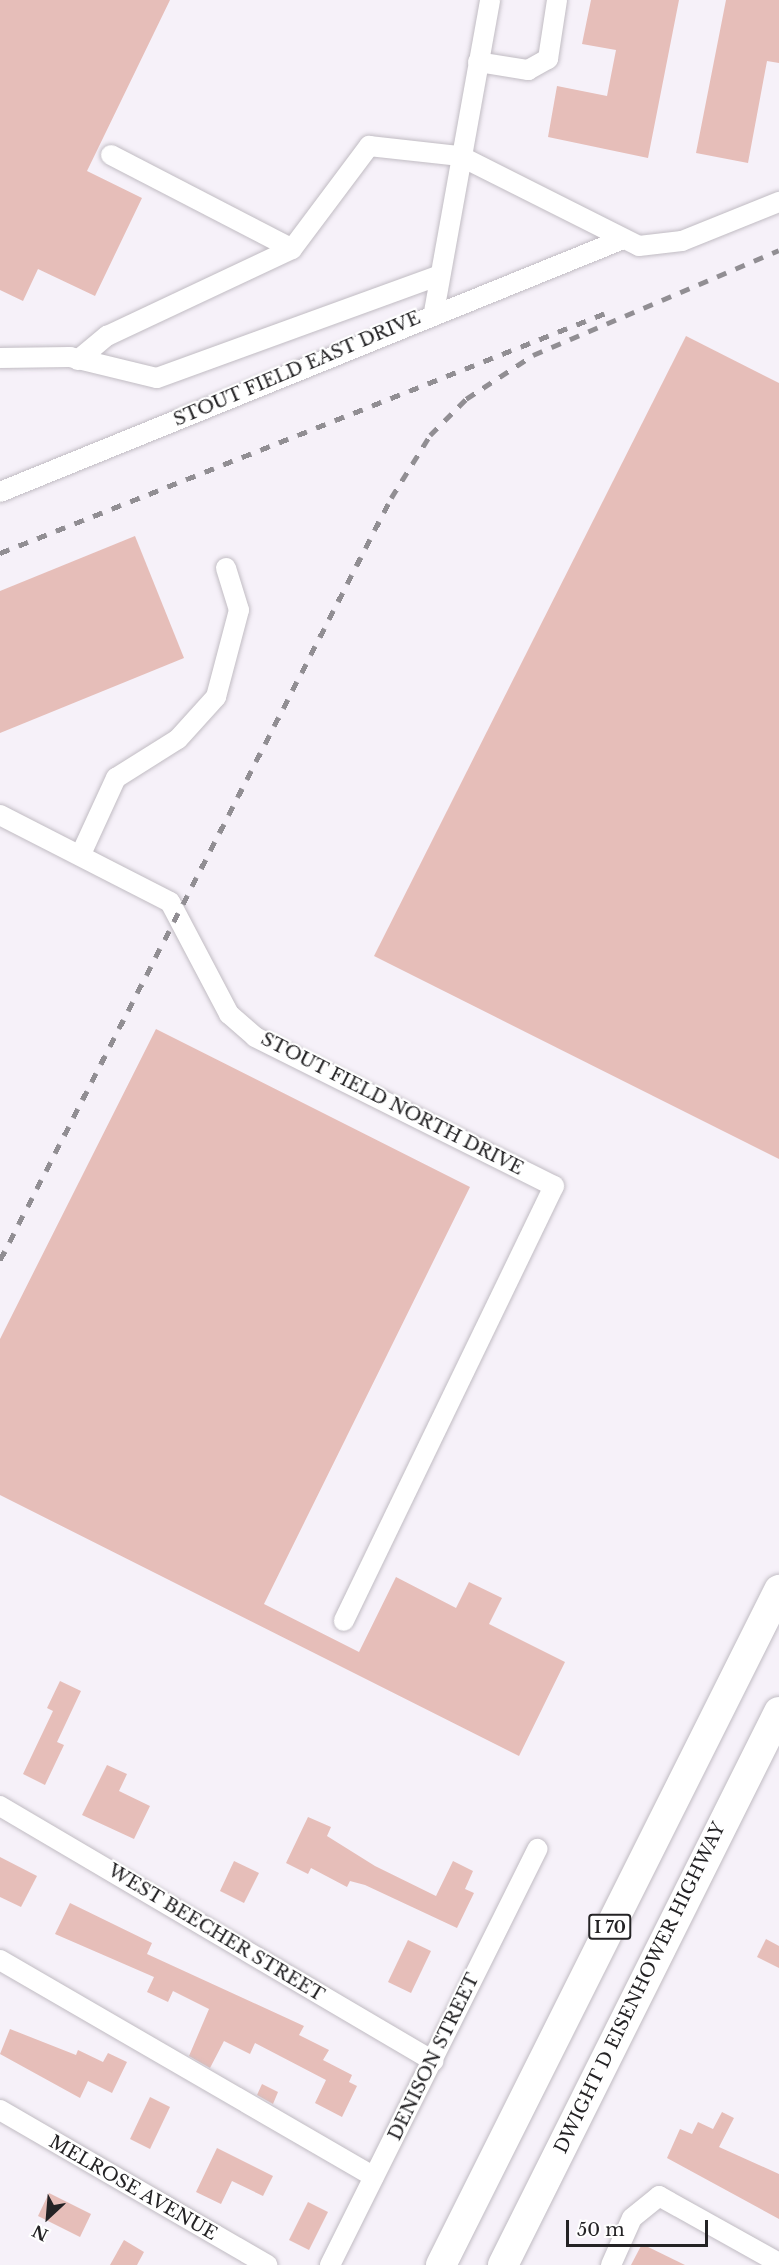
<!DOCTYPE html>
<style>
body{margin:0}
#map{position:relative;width:779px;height:2265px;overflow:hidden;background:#f6f1f9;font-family:"Libre Baskerville",serif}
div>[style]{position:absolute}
.building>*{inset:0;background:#e6beb9}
.roads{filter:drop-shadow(0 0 2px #c1bcc3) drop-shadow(0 0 2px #c1bcc3)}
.minor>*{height:20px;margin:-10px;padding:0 10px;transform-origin:10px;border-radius:10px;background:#fff}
.highway>*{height:30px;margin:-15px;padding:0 15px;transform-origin:15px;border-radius:15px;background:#fff}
.rail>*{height:4.5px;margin-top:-2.25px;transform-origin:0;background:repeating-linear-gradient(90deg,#918e93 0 10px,transparent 0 20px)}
span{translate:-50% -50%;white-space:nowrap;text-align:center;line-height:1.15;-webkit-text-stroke:4.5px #fff;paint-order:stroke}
.shield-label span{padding:2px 4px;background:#fff;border:2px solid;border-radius:4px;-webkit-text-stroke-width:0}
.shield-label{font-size:16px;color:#242325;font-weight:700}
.street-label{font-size:18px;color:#242325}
.north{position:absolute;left:18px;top:2187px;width:60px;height:60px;-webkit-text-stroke:4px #fff;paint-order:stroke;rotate:206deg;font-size:16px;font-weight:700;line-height:24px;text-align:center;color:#242325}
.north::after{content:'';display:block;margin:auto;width:21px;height:27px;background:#242325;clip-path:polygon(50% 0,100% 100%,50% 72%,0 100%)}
.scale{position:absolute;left:566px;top:2220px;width:142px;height:27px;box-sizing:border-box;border:3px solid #242325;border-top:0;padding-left:8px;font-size:18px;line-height:21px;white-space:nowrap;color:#242325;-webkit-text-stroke:4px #fff;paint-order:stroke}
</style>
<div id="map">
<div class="building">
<div style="clip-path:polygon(0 0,170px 0,87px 171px,142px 198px,95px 296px,38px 269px,23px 301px,0 290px)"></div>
<div style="clip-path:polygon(591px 0,679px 0,648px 158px,548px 137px,557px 86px,607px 96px,616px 50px,582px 44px)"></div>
<div style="clip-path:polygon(726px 0,779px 0,779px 63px,767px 61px,748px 163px,696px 153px)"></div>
<div style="clip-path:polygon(686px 336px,779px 383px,779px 1159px,374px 956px)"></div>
<div style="clip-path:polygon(135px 536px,184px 658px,0 733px,0 591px)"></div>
<div style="clip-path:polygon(156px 1029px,470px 1187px,264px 1604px,359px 1652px,396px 1577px,456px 1608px,469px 1582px,502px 1598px,489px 1624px,565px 1662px,519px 1756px,0 1495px,0 1339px)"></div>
<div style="clip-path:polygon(60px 1681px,81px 1691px,57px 1742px,64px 1745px,45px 1785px,23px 1774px,53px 1711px,47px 1708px)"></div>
<div style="clip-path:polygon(107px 1765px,127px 1774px,119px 1791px,150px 1806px,134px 1839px,82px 1815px)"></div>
<div style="clip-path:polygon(308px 1817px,331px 1827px,327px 1836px,375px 1866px,436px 1896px,453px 1861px,473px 1871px,465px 1889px,474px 1893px,457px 1928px,365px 1885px,350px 1881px,347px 1887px,311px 1868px,308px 1874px,286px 1863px)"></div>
<div style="clip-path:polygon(0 1857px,37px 1876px,21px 1907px,0 1897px)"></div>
<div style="clip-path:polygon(234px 1861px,259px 1873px,244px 1903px,220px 1891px)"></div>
<div style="clip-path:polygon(70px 1903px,152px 1943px,147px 1954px,304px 2026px,299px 2035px,329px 2050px,323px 2060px,352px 2075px,349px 2082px,357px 2086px,342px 2117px,315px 2103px,326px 2080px,255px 2043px,250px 2054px,224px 2041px,210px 2068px,189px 2056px,209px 2009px,173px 1991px,168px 2002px,147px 1992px,154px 1977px,55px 1934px)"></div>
<div style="clip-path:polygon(766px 1939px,779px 1946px,779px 1968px,757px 1957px)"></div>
<div style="clip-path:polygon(408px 1940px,431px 1951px,411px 1993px,388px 1982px)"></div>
<div style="clip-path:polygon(10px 2029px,76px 2055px,78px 2050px,103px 2062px,108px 2053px,127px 2062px,112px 2093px,88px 2081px,80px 2098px,0 2054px)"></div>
<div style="clip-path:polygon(262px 2084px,278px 2092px,273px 2104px,257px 2095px)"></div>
<div style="clip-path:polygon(150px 2097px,170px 2107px,150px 2149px,130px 2139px)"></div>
<div style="clip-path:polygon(722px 2112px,734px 2118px,719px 2147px,779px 2174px,779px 2219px,667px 2158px,680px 2129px,692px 2134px,698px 2122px,713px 2129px)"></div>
<div style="clip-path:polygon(217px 2148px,273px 2176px,263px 2196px,232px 2181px,221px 2204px,196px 2192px)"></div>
<div style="clip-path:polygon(49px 2193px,91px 2214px,80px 2237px,38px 2216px)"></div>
<div style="clip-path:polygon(308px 2202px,328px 2212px,309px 2250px,289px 2240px)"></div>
<div style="clip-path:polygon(124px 2240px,144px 2252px,137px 2265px,110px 2265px)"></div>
<div style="clip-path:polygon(642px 2244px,685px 2265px,631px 2265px)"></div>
</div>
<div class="roads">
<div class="minor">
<div style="left:478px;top:62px;width:51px;rotate:9.1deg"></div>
<div style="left:528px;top:70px;width:23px;rotate:-29deg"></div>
<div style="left:548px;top:59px;width:60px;rotate:-81.3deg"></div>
<div style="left:111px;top:155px;width:204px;rotate:27.4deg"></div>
<div style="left:434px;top:312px;width:317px;rotate:-79.8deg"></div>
<div style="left:0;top:358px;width:70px;rotate:-0.8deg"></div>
<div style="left:70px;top:357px;width:89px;rotate:13.6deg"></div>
<div style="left:157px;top:378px;width:301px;rotate:-20deg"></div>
<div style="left:78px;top:360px;width:38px;rotate:-40deg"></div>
<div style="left:107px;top:336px;width:204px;rotate:-25.2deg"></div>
<div style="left:292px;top:249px;width:129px;rotate:-53.2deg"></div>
<div style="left:369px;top:146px;width:92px;rotate:6.3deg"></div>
<div style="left:460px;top:156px;width:200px;rotate:26.7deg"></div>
<div style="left:639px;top:246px;width:43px;rotate:-6.6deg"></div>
<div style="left:682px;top:241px;width:105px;rotate:-21.9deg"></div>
<div style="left:0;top:492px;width:672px;rotate:-22.1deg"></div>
<div style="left:0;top:815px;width:191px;rotate:27.1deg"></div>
<div style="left:170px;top:902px;width:127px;rotate:62.2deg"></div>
<div style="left:229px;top:1014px;width:35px;rotate:41deg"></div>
<div style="left:255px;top:1037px;width:334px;rotate:26.5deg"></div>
<div style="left:554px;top:1186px;width:483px;rotate:115.8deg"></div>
<div style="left:81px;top:854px;width:84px;rotate:-65.3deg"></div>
<div style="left:116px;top:778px;width:73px;rotate:-32.2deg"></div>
<div style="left:178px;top:739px;width:57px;rotate:-47.9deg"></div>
<div style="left:216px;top:697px;width:90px;rotate:-75.2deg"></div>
<div style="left:239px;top:610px;width:44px;rotate:-107.2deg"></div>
<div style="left:0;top:1806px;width:503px;rotate:30.49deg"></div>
<div style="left:0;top:1960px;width:432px;rotate:30.1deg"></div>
<div style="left:0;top:2110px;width:309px;rotate:30.1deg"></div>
<div style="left:330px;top:2265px;width:465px;rotate:-63.5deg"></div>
<div style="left:611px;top:2265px;width:51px;rotate:-65.9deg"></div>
<div style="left:632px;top:2218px;width:35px;rotate:-39deg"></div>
<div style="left:659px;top:2196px;width:137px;rotate:29.2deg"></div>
</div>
<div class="highway">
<div style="left:441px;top:2265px;width:755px;rotate:-63.4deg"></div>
<div style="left:503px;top:2265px;width:618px;rotate:-63.48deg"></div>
</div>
</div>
<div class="rail">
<div style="left:0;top:553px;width:654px;rotate:-21.62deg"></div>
<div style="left:0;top:1260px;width:856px;rotate:-62.84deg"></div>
<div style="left:391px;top:498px;width:74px;rotate:-58.2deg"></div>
<div style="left:430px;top:435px;width:51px;rotate:-45deg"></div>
<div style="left:466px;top:399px;width:80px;rotate:-33.3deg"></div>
<div style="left:533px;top:355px;width:267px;rotate:-23.1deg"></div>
</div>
<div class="shield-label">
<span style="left:610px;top:1927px">I 70</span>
</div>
<div class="street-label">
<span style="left:297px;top:369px;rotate:-23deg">STOUT FIELD EAST DRIVE</span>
<span style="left:392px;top:1104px;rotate:27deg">STOUT FIELD NORTH DRIVE</span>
<span style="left:216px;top:1933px;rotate:31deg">WEST BEECHER STREET</span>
<span style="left:640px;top:1988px;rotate:-64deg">DWIGHT D EISENHOWER HIGHWAY</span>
<span style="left:434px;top:2057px;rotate:-64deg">DENISON STREET</span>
<span style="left:133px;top:2188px;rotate:30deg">MELROSE AVENUE</span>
</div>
<div class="north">N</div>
<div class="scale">50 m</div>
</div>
